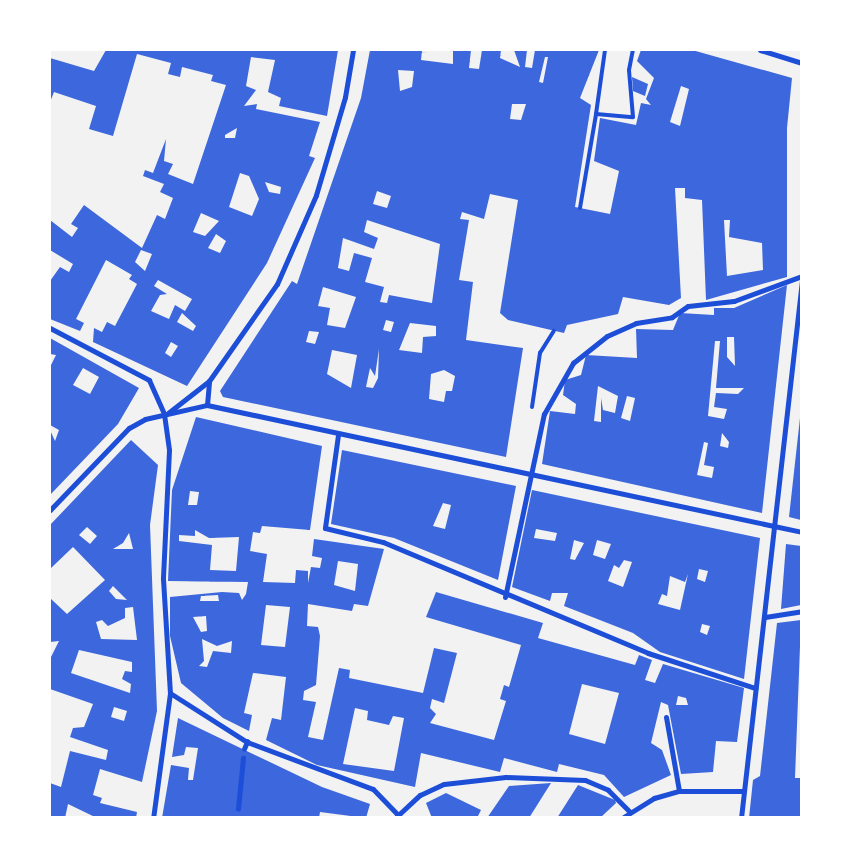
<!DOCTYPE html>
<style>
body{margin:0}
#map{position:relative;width:851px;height:867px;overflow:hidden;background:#f2f2f2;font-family:Arial,sans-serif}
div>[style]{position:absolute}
.building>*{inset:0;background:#3d67dc}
.path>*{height:4px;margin:-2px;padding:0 2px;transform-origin:2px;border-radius:2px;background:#1d4ed8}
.service>*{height:4.5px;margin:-2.25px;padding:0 2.25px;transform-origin:2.25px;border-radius:2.25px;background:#1d4ed8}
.pedestrian>*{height:5px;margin:-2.5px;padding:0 2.5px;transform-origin:2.5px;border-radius:2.5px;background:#1d4ed8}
span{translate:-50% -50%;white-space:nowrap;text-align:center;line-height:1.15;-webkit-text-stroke:4.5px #fff;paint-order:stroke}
.frame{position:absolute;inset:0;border:51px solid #fff;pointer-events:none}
</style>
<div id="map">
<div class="building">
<div style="clip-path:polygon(evenodd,106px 50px,338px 50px,327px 116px,279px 106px,281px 98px,268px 92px,275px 60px,251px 57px,246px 86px,256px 90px,244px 106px,257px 104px,256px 109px,320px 122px,309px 156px,315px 158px,267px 263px,187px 386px,93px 342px,94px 328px,102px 332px,107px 322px,115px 326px,137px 284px,129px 279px,132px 275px,106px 260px,76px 319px,84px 323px,80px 331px,50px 319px,50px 281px,60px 267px,69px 272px,73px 264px,50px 250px,50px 220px,72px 237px,78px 228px,71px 224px,84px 205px,142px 248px,157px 215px,165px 219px,173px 198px,160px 192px,164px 184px,143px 176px,145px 170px,153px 173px,166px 139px,164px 161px,173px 164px,168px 174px,193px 184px,226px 85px,211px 81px,213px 75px,182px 67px,180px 77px,168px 74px,171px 63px,137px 54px,113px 136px,89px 129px,96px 106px,54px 92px,50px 102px,50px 58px,94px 71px,106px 50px,237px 128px,235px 138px,225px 138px,225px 135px,237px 128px,106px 50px,240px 173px,249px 176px,259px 199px,252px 216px,229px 207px,240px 173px,106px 50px,265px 182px,281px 187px,280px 194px,269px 192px,265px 182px,106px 50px,201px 213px,219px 221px,205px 236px,193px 232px,201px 213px,106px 50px,216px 234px,226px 241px,220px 253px,208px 248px,216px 234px,106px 50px,141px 250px,152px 254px,145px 271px,135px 262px,141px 250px,106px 50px,158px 280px,192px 299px,185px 311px,175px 305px,169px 319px,151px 311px,160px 295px,167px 294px,154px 286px,158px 280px,106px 50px,182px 313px,196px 326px,193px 331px,177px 322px,182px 313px,106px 50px,171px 342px,178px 346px,171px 357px,165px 353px,171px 342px)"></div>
<div style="clip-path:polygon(evenodd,370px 50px,422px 50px,421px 60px,453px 64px,453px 50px,471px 50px,469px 68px,479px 69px,482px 50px,501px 50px,500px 58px,520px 67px,514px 50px,527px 50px,525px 67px,532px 68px,535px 50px,599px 50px,580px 98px,591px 105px,575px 207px,610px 214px,619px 171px,594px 161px,600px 118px,636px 125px,641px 103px,651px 105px,646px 99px,654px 78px,637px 61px,641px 50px,692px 50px,792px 78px,787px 128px,787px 277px,706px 300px,702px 200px,685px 198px,685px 188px,675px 188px,681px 298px,669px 305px,623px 297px,618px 314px,567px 325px,564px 333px,508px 320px,500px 313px,518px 200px,490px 194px,484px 219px,462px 212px,460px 219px,469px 220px,459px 280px,473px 282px,466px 340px,523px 348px,506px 457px,223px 397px,220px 391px,292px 281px,297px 284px,361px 98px,370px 50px,545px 57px,548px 57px,543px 83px,539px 82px,545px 57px,370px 50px,398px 70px,414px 71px,412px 87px,400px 91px,398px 70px,370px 50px,681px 86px,689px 89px,680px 126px,670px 122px,681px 86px,370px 50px,512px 104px,526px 104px,521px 120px,510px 119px,512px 104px,370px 50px,377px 191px,391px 196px,387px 208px,373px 204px,377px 191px,370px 50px,367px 220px,440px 244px,432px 303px,389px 295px,387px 303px,380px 302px,384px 287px,365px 282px,372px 258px,354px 253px,349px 271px,338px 268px,343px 238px,374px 249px,378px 238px,364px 232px,367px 220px,370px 50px,724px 220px,730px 220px,729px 237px,762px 243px,763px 270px,727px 276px,724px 220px,370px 50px,323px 287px,356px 297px,345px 328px,327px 325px,330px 308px,318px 306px,323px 287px,370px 50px,386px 320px,394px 322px,391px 332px,383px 330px,386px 320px,370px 50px,410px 323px,436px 326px,436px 336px,423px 337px,422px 353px,399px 350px,410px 323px,370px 50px,309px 331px,319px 332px,315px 344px,306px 342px,309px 331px,370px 50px,379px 349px,378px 378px,373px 388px,366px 387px,370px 368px,375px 376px,379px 349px,370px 50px,332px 350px,357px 355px,351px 388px,327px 374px,332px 350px,370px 50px,444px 370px,455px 376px,452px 391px,446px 391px,444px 402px,429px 399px,431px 374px,444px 370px)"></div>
<div style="clip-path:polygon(632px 77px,648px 84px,645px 96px,633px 91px)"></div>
<div style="clip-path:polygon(evenodd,787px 285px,762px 513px,542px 464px,550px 411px,575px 414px,576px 404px,563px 395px,565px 380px,581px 375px,586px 355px,637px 358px,636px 329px,673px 330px,680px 313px,714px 315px,714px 308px,734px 308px,787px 285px,727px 337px,734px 337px,735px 366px,727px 357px,727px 337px,787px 285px,715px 341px,720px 341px,716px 388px,744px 388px,738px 394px,716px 393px,714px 407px,727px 409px,724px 419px,708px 416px,715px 341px,787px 285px,598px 386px,618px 396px,615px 413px,603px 410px,601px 398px,601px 422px,594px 421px,598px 386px,787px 285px,627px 396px,635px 398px,630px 421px,621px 418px,627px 396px,787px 285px,722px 433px,729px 442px,728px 448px,720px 446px,722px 433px,787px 285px,704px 442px,708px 443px,704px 465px,714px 467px,712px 478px,697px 475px,704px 442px)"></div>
<div style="clip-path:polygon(evenodd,50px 338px,139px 388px,118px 424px,50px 495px,50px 430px,55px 441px,59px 430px,50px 425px,50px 367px,56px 355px,50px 354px,50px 338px,83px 368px,99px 377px,90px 394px,73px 385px,83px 368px)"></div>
<div style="clip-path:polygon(evenodd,196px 417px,322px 446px,310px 530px,262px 526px,260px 533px,253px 532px,250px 551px,267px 554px,263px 582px,295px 583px,296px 570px,308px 571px,308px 583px,311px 567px,320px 568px,322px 558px,312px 556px,314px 539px,384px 549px,368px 606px,354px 604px,352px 611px,308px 604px,307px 626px,318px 627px,320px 636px,316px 685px,304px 691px,303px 700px,316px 702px,308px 737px,323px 740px,339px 668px,350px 670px,349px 678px,423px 693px,434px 648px,457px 653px,444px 703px,432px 699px,430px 708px,436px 714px,430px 723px,494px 740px,506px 701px,500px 699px,504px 685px,509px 687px,521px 645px,426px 617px,436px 592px,543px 623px,538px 638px,635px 665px,639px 655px,652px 660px,645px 680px,655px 683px,663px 664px,744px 688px,737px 742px,716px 741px,713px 772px,681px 774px,668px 705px,661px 702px,651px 743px,662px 750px,671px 775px,624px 797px,604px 775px,559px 764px,557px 772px,504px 758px,500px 772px,421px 753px,415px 787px,317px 765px,266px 740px,272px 718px,281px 720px,286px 677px,253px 673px,244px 713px,252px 715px,249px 731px,223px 718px,181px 683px,170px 636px,170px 597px,222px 592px,239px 593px,242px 600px,246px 594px,248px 582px,168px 581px,172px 490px,196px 417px,190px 491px,199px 492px,197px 505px,188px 505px,190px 491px,196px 417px,195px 530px,209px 538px,239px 537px,236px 571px,210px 570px,212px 545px,179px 541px,179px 535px,195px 536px,195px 530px,196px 417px,338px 561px,358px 564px,355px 591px,334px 585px,338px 561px,196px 417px,218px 595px,219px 601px,200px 601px,201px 596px,218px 595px,196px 417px,266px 605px,290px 607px,285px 647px,261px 645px,266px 605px,196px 417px,206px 616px,207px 631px,201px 632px,193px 617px,206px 616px,196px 417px,202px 639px,217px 646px,232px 641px,231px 653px,213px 651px,207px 667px,199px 666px,204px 661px,202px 639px,196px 417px,582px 684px,619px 693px,605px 744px,569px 734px,582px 684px,196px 417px,678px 696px,686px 698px,688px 705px,676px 705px,678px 696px,196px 417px,355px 708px,368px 711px,367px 720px,389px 725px,393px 716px,404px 718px,394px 771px,343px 764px,355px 708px)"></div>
<div style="clip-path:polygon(800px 418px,801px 418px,801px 520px,789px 517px)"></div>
<div style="clip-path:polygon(evenodd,131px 440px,158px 465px,150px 525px,157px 711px,142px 782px,100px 769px,93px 795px,102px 798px,100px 803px,137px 812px,136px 818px,97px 818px,68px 804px,65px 818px,59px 818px,50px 816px,50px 783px,61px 787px,70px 751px,106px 760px,108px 750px,70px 737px,73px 728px,84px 727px,93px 704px,50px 689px,50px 659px,59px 641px,50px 642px,50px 598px,67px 614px,105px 580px,73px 547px,50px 569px,50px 525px,131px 440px,87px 527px,97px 536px,90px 544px,79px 535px,87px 527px,131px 440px,129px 533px,133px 549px,113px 549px,123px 543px,129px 533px,131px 440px,113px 586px,127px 600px,116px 599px,109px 591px,113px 586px,131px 440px,133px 607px,137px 640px,101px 639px,96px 622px,102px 620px,108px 626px,125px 618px,125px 608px,133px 607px,131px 440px,79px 650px,132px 662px,132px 672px,125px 671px,122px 679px,131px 684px,130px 693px,71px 673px,79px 650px,131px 440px,114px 707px,127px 711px,124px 721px,111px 717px,114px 707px)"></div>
<div style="clip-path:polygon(evenodd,342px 450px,516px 486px,498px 580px,394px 538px,331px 524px,342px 450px,443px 503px,451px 505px,445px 529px,433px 526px,443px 503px)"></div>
<div style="clip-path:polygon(evenodd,532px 490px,760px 538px,744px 679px,660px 652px,633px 633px,564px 606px,568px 593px,552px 593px,550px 601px,512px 587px,532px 490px,536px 529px,557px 533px,555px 541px,534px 538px,536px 529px,532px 490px,574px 540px,584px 543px,575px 560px,570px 559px,574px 540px,532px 490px,597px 540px,611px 544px,605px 559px,593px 555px,597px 540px,532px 490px,624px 560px,632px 562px,623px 587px,608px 581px,614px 565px,619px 568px,624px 560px,532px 490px,699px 569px,708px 571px,705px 582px,697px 579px,699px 569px,532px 490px,688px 574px,680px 610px,658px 604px,662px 594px,667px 596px,670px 576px,685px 582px,688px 574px,532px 490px,702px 624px,710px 626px,707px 635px,700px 632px,702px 624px)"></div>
<div style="clip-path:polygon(786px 544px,801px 546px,801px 605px,781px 609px)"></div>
<div style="clip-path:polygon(801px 620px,795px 778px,801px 778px,801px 818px,749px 818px,753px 780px,760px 776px,777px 623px)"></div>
<div style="clip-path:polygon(178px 718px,322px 787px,370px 804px,366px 818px,320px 812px,319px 818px,162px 818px,171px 765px,189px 768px,188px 780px,193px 780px,198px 748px,186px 747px,184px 755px,172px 757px)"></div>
<div style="clip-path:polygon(551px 783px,529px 818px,487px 818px,509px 786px)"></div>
<div style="clip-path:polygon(578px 785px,615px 800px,616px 803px,600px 818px,557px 818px)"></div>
<div style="clip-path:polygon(446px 793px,481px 810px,477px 818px,432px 818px,426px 803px)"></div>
</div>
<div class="path">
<div style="left:605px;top:50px;width:65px;rotate:98deg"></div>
<div style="left:596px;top:114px;width:37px;rotate:5deg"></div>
<div style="left:633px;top:117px;width:47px;rotate:-94.9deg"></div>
<div style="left:629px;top:70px;width:20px;rotate:-79deg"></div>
<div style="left:580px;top:208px;width:95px;rotate:-80.3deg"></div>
<div style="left:532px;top:407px;width:55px;rotate:-81.6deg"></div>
<div style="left:540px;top:353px;width:26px;rotate:-58deg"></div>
</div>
<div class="service">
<div style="left:244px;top:749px;width:8px;rotate:-67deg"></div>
<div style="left:238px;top:809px;width:51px;rotate:-84.4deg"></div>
</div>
<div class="pedestrian">
<div style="left:760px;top:50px;width:44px;rotate:17.2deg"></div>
<div style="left:50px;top:328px;width:112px;rotate:27.7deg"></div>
<div style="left:149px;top:380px;width:37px;rotate:66deg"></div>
<div style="left:164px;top:414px;width:36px;rotate:82deg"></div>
<div style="left:169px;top:450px;width:129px;rotate:92.7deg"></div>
<div style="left:163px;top:579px;width:114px;rotate:86.5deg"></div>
<div style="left:170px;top:693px;width:126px;rotate:97.7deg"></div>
<div style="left:207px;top:405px;width:24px;rotate:-85deg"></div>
<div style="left:168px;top:413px;width:52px;rotate:-38deg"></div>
<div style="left:209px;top:381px;width:118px;rotate:-55deg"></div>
<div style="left:277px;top:284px;width:97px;rotate:-66.3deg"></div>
<div style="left:316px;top:195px;width:102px;rotate:-73.5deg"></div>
<div style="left:345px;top:97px;width:48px;rotate:-80.3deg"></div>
<div style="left:338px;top:435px;width:94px;rotate:98deg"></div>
<div style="left:325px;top:528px;width:60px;rotate:13.6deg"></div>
<div style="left:383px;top:542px;width:287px;rotate:22.7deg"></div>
<div style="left:648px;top:653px;width:113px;rotate:18.1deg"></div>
<div style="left:50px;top:510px;width:114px;rotate:-46.1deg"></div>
<div style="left:129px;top:428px;width:18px;rotate:-29deg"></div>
<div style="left:145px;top:419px;width:64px;rotate:-12.7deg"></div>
<div style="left:207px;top:405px;width:608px;rotate:12.05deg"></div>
<div style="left:505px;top:597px;width:187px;rotate:-78deg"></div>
<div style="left:544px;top:414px;width:59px;rotate:-60.4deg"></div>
<div style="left:573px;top:363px;width:43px;rotate:-38.5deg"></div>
<div style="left:607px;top:336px;width:32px;rotate:-24deg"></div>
<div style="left:636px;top:323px;width:36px;rotate:-9deg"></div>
<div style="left:672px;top:317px;width:19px;rotate:-35deg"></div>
<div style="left:688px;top:306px;width:46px;rotate:-6.2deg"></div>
<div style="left:734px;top:301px;width:72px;rotate:-20.2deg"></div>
<div style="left:765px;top:617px;width:37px;rotate:-9deg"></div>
<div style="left:170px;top:693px;width:91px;rotate:32.5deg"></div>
<div style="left:247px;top:742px;width:134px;rotate:20.5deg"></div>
<div style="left:373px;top:789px;width:40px;rotate:46deg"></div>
<div style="left:666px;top:717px;width:75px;rotate:80deg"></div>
<div style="left:395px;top:818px;width:34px;rotate:-43deg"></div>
<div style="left:420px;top:795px;width:26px;rotate:-25deg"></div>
<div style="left:444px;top:784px;width:62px;rotate:-6.4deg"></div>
<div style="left:506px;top:777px;width:79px;rotate:2.2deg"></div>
<div style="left:585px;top:780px;width:25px;rotate:23deg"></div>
<div style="left:608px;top:790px;width:30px;rotate:45deg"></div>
<div style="left:622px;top:818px;width:38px;rotate:-32deg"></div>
<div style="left:654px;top:798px;width:26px;rotate:-16deg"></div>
<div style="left:679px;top:791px;width:64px"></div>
<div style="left:741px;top:818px;width:541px;rotate:-83.53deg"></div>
</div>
<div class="frame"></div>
</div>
